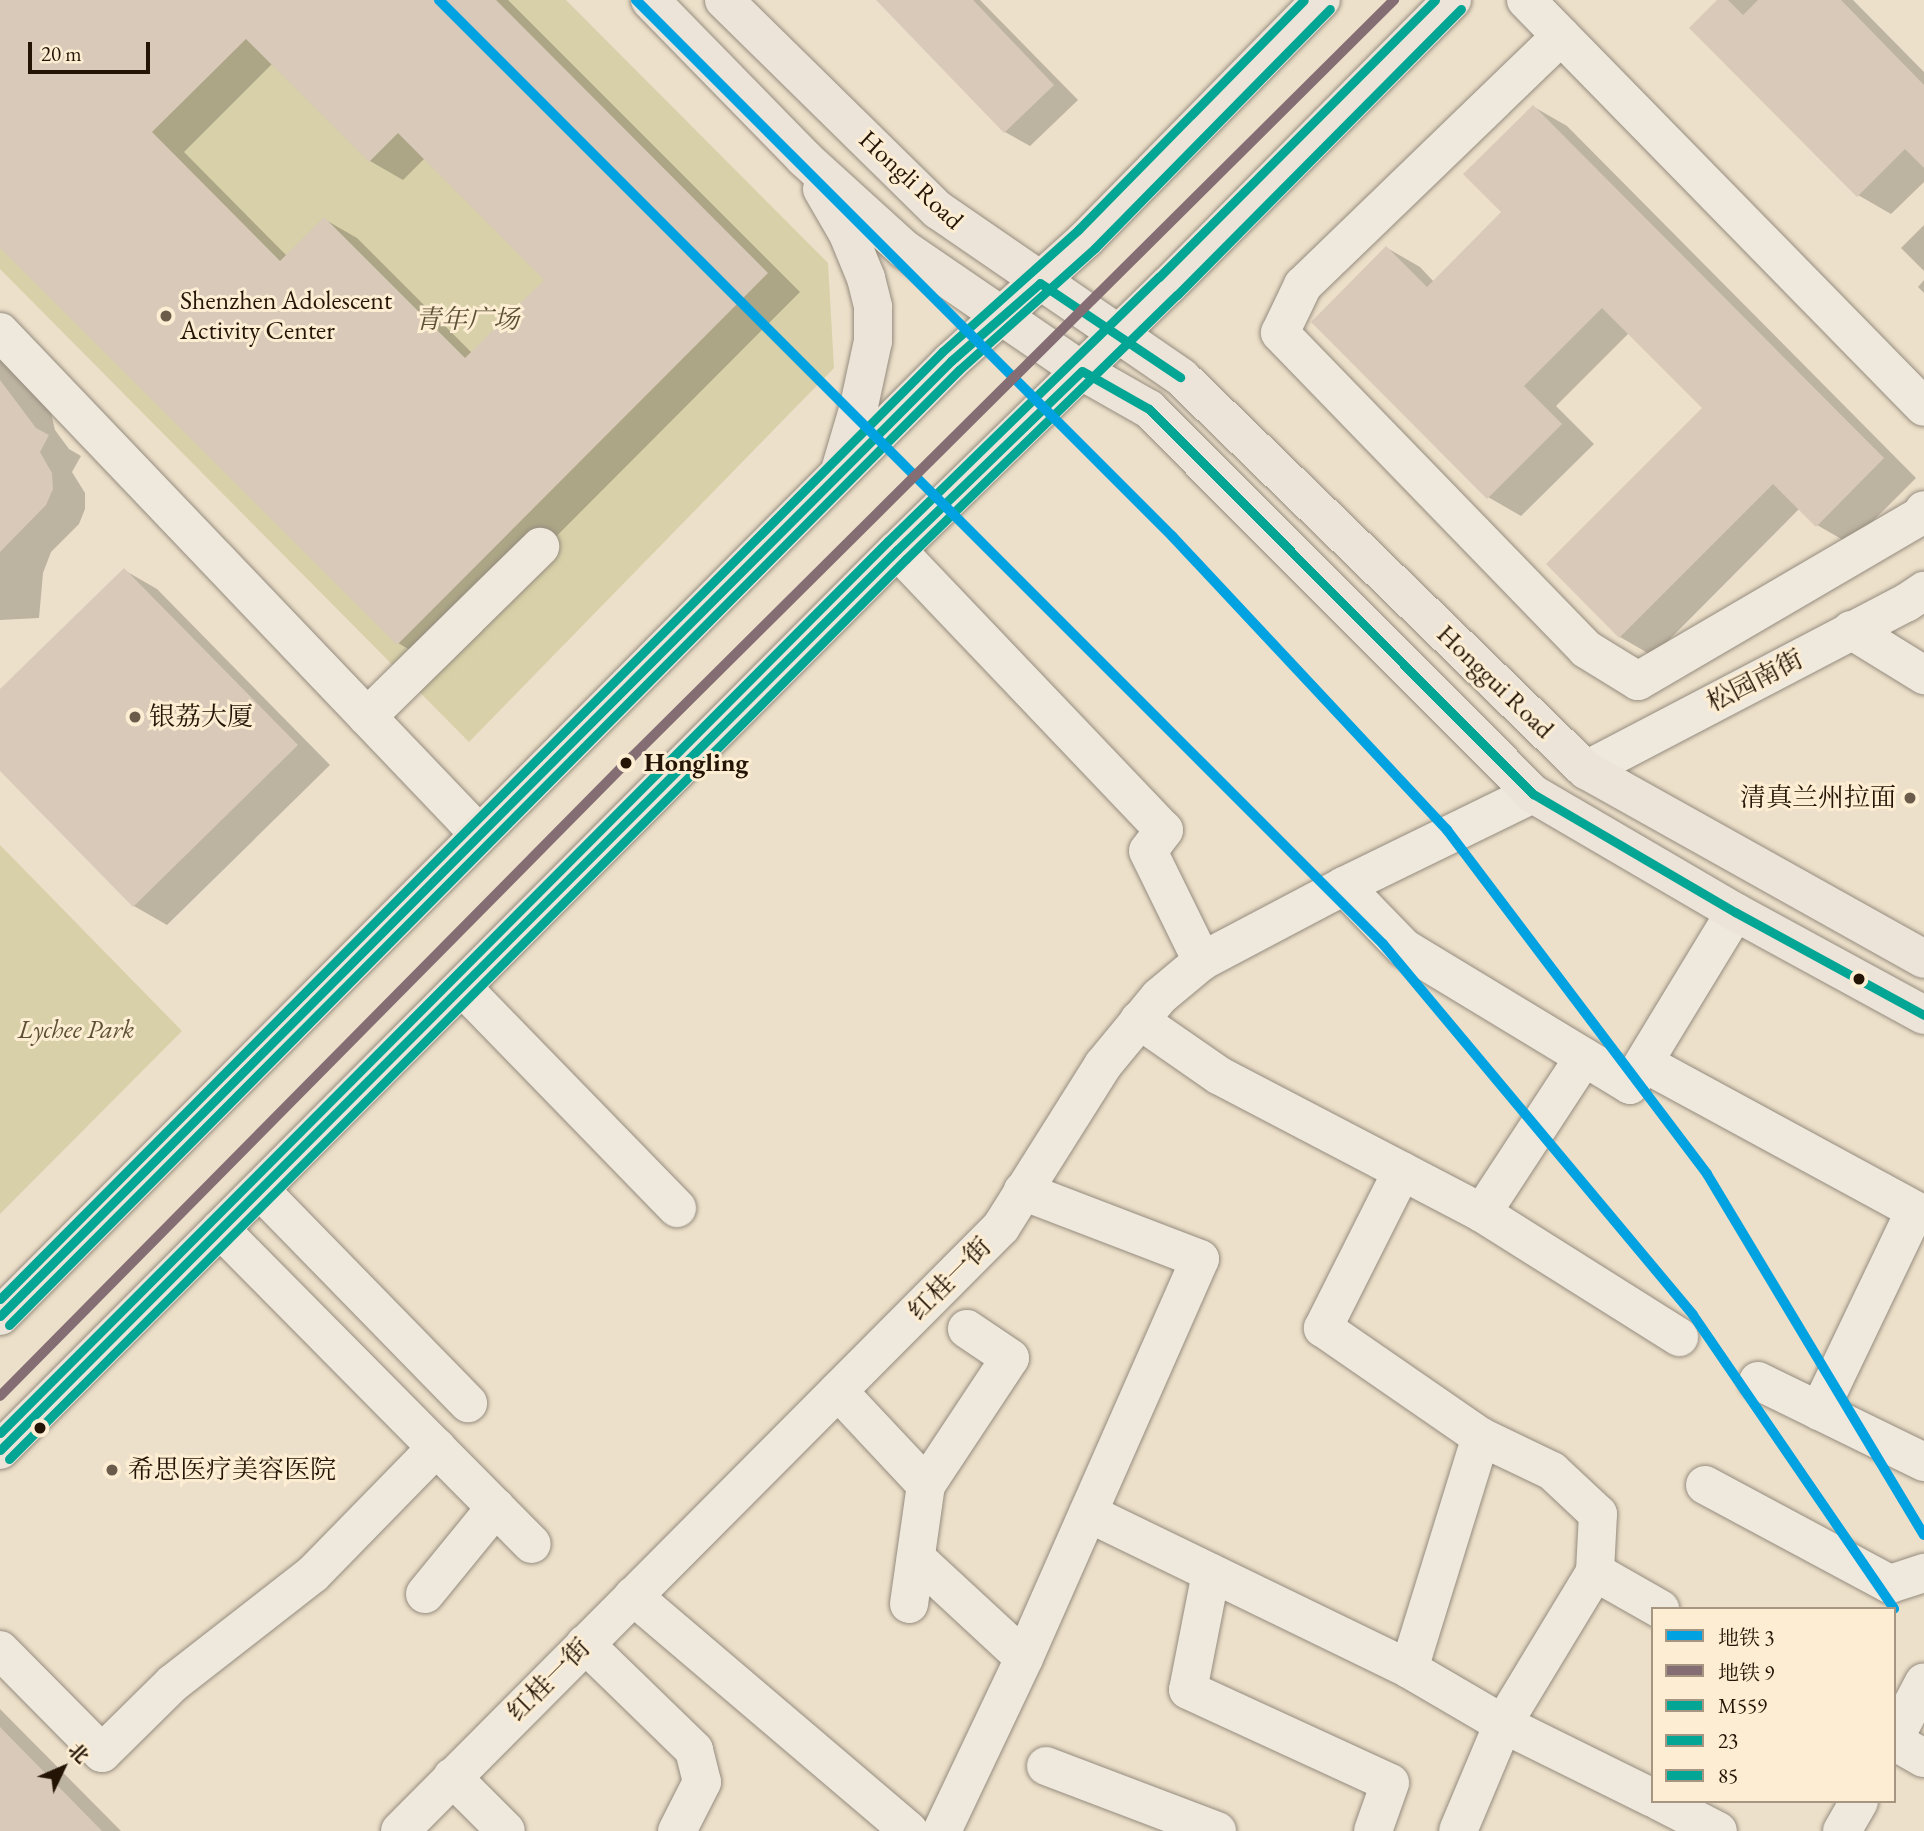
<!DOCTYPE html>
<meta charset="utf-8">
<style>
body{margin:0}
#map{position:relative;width:1924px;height:1831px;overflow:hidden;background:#ede0ca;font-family:"EB Garamond","Noto Serif SC",serif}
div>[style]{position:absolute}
.green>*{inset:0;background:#d7d0a8}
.shadow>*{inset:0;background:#0003}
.building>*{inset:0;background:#d9c9b9}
.roads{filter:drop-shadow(0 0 2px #958c7e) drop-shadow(0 0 2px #958c7e)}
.minor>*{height:38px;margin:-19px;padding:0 19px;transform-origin:19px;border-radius:19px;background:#efe8dd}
.major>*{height:38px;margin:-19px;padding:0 19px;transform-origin:19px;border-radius:19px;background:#ece4d8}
.bus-1>*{height:9px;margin:-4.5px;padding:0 4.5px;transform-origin:4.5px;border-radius:4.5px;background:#03a594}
.bus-2>*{height:9px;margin:-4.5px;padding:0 4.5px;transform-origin:4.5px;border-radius:4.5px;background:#03a594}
.bus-3>*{height:9px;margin:-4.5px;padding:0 4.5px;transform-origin:4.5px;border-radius:4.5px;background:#03a594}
.metro-1>*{height:10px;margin:-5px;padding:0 5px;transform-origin:5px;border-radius:5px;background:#00a2e1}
.metro-2>*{height:10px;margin:-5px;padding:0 5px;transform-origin:5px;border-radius:5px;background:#846e74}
.dots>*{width:19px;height:19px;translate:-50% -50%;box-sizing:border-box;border:4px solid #fcedd3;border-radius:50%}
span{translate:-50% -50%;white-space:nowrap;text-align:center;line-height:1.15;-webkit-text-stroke:6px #fcedd3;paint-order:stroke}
.street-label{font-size:26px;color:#241405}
.poi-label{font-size:26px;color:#241405}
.left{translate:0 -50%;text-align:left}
.right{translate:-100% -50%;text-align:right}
.park-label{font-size:26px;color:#5c5134;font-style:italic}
.stop-label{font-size:26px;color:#241405;font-weight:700}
.legend{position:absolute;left:1651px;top:1607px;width:245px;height:196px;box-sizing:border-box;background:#fcedd3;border:2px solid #a69681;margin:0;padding:9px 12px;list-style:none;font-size:21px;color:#241405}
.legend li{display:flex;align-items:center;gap:14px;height:35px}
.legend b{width:35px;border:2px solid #a69681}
.north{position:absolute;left:28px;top:1733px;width:70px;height:70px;-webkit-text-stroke:5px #fcedd3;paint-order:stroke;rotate:46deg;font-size:19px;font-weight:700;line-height:28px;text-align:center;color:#241405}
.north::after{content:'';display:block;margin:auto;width:24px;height:32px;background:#241405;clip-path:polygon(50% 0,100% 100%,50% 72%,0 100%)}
.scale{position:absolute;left:28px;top:42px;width:122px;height:32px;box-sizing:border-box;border:4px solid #241405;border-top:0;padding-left:9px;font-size:21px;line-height:24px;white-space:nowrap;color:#241405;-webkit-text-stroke:5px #fcedd3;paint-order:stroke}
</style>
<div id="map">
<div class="green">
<div style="clip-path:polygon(0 0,566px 0,828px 263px,834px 368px,469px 742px,0 269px)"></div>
<div style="clip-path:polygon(0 845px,182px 1031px,0 1214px)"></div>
</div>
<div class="shadow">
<div style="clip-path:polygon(evenodd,0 0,508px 0,800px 292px,431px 662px,398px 643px,0 246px,0 0,273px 63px,370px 161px,403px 180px,425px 158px,546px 280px,472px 353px,357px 238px,324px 219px,287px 256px,184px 152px,273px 63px)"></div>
<div style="clip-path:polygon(880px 0,980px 0,1078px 100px,1030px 146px,1005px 132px)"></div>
<div style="clip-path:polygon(1720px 0,1853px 0,1924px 72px,1924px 182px,1891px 214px,1858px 195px)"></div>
<div style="clip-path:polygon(1534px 107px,1567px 126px,1916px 478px,1850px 544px,1817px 525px,1800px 508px,1653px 656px,1620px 637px,1704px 408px,1629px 333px,1556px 406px,1594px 444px,1521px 516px,1488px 497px,1387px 248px,1420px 267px,1434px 282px,1503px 212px)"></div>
<div style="clip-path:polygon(1924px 225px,1924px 271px,1901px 248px)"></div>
<div style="clip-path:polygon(1924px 280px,1924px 293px,1918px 287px)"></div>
<div style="clip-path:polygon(0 355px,48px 400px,55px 430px,69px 449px,81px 456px,72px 472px,85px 493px,85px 509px,79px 524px,51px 552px,43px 573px,39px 618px,0 620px)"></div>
<div style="clip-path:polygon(124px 570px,157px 589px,330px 765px,167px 925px,134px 906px,0 769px,0 692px)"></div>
<div style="clip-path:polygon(0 1709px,121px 1831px,0 1831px)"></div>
</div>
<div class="building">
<div style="clip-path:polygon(evenodd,0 0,496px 0,768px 273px,397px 645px,0 248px,0 0,246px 39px,369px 162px,398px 133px,544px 280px,465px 358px,324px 217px,280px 261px,152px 132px,246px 39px)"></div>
<div style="clip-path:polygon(876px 0,973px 0,1054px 85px,1004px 133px)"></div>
<div style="clip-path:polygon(1717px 0,1728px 0,1743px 15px,1758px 0,1841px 0,1924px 85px,1924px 168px,1905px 149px,1857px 197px,1689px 28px)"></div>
<div style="clip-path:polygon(1533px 105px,1884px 458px,1816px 527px,1773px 484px,1619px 638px,1546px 564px,1702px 408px,1602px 308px,1524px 386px,1562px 424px,1487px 499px,1311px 322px,1386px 246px,1427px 287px,1501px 212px,1463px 174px)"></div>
<div style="clip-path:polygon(0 380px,36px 428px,49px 435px,40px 452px,52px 473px,53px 489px,46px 505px,0 552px)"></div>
<div style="clip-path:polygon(124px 568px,298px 745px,133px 907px,0 771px,0 689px)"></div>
<div style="clip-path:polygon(0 1727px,102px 1831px,0 1831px)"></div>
</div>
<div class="roads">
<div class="minor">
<div style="left:1526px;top:0;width:569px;rotate:45.64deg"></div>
<div style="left:1561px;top:36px;width:359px;rotate:136deg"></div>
<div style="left:1303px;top:285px;width:53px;rotate:115.6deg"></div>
<div style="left:1280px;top:333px;width:440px;rotate:45.9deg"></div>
<div style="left:1586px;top:649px;width:61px;rotate:31.6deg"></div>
<div style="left:1638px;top:681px;width:329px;rotate:-30.3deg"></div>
<div style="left:1922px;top:515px;width:5px;rotate:-68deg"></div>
<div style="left:0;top:332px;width:694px;rotate:46.34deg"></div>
<div style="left:897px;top:550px;width:387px;rotate:46.4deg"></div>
<div style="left:1164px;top:830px;width:26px;rotate:127deg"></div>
<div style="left:1148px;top:851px;width:123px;rotate:63.9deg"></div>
<div style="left:1851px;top:630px;width:86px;rotate:31.7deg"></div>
<div style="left:367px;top:717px;width:243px;rotate:-44.5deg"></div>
<div style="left:1586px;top:770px;width:361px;rotate:-27.6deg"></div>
<div style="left:1906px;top:603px;width:22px;rotate:-34deg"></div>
<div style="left:1344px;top:886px;width:86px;rotate:45.9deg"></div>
<div style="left:1404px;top:948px;width:264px;rotate:31.2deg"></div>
<div style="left:1630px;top:1085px;width:202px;rotate:-58.7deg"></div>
<div style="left:463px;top:988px;width:307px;rotate:45.8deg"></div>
<div style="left:1139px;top:1020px;width:98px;rotate:34.7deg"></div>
<div style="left:1220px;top:1076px;width:296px;rotate:27.6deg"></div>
<div style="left:1482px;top:1213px;width:233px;rotate:32.2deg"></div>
<div style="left:1644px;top:1063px;width:319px;rotate:28.5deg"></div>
<div style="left:1402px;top:1171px;width:176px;rotate:116.7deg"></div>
<div style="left:1323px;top:1328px;width:192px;rotate:34.6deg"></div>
<div style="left:1481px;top:1437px;width:79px;rotate:25.6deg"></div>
<div style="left:1552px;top:1471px;width:63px;rotate:43.1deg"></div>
<div style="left:1598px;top:1514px;width:58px;rotate:93deg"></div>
<div style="left:1595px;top:1572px;width:178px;rotate:121.2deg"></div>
<div style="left:1503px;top:1724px;width:116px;rotate:112.8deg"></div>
<div style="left:260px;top:1190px;width:298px;rotate:45.7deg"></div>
<div style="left:1482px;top:1213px;width:186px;rotate:-56.8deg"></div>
<div style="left:220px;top:1229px;width:443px;rotate:45.3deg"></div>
<div style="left:1758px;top:1381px;width:185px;rotate:26deg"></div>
<div style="left:838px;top:1391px;width:129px;rotate:46.9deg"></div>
<div style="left:1819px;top:1411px;width:222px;rotate:-64.4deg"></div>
<div style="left:1705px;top:1485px;width:210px;rotate:28.2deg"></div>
<div style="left:1890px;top:1584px;width:36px;rotate:-18deg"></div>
<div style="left:1088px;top:1513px;width:357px;rotate:25.9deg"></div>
<div style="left:1409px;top:1669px;width:109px;rotate:30.3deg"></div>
<div style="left:1503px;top:1724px;width:167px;rotate:26.3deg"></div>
<div style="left:916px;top:1558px;width:147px;rotate:42.8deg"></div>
<div style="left:1595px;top:1572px;width:75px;rotate:29.6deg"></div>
<div style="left:1211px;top:1573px;width:119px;rotate:101.1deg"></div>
<div style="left:1188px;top:1690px;width:222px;rotate:24.7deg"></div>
<div style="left:1390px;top:1783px;width:51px;rotate:109.5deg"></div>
<div style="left:425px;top:1594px;width:112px;rotate:-50.8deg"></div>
<div style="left:633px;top:1596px;width:362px;rotate:40.4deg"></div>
<div style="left:909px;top:1604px;width:120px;rotate:-81.9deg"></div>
<div style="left:926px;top:1485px;width:152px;rotate:-56.5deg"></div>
<div style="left:1010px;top:1358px;width:52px;rotate:-146deg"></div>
<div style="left:585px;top:1644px;width:152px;rotate:44.2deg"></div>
<div style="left:694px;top:1750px;width:33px;rotate:76deg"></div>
<div style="left:702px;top:1782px;width:55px;rotate:117deg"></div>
<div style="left:0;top:1650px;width:145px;rotate:45.3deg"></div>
<div style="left:102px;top:1753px;width:100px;rotate:-44.6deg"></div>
<div style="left:173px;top:1683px;width:177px;rotate:-37.9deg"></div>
<div style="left:313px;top:1574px;width:177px;rotate:-45.7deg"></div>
<div style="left:1409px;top:1669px;width:243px;rotate:-72.8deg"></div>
<div style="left:1894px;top:1739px;width:64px;rotate:-62.2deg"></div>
<div style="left:1894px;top:1741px;width:34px;rotate:30deg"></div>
<div style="left:1046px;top:1766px;width:183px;rotate:20.8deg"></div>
<div style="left:452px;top:1777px;width:76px;rotate:45deg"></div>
<div style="left:1659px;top:1801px;width:66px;rotate:27deg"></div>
<div style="left:400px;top:1831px;width:852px;rotate:-45.14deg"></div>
<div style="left:1001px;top:1227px;width:191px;rotate:-57.8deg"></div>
<div style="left:1103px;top:1065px;width:88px;rotate:-50.5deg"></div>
<div style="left:1159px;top:997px;width:56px;rotate:-39.9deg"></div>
<div style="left:1202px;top:961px;width:161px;rotate:-27.8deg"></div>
<div style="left:1344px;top:886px;width:210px;rotate:-26deg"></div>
<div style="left:942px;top:1831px;width:191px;rotate:-64.6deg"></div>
<div style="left:1024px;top:1658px;width:436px;rotate:-66.2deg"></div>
<div style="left:1200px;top:1259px;width:190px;rotate:-159deg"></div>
<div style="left:1842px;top:1831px;width:34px;rotate:-60deg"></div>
</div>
<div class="major">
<div style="left:650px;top:0;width:221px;rotate:45.7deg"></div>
<div style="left:804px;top:158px;width:135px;rotate:42.3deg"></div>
<div style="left:904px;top:249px;width:216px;rotate:34.4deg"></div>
<div style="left:1082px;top:371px;width:77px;rotate:29.6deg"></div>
<div style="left:1149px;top:409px;width:544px;rotate:45.07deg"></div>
<div style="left:1533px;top:794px;width:234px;rotate:30.3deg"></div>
<div style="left:1735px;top:912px;width:215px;rotate:28.6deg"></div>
<div style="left:724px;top:0;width:300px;rotate:44.5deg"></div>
<div style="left:938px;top:210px;width:296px;rotate:34.5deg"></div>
<div style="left:1182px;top:378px;width:563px;rotate:44.14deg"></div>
<div style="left:1586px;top:770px;width:387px;rotate:29.2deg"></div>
<div style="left:822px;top:189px;width:52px;rotate:60deg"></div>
<div style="left:848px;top:234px;width:48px;rotate:67.8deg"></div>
<div style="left:866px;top:278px;width:30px;rotate:76deg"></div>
<div style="left:873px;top:307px;width:34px;rotate:90deg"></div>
<div style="left:873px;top:341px;width:66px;rotate:102.2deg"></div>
<div style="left:859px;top:406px;width:64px;rotate:106.4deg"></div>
<div style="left:0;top:1316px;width:1348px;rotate:-45.12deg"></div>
<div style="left:951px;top:361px;width:182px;rotate:-42.1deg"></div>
<div style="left:1086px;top:239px;width:335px;rotate:-45.5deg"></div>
<div style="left:0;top:1450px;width:1271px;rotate:-45.1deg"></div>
<div style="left:897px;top:550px;width:378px;rotate:-44.3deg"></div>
<div style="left:1168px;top:286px;width:403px;rotate:-45.2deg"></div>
</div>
</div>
<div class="bus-1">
<div style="left:0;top:1316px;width:1348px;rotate:-45.12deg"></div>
<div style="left:951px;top:361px;width:118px;rotate:-41.2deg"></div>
<div style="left:1040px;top:283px;width:169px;rotate:33.9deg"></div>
<div style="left:0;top:1450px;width:1271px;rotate:-45.1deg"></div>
<div style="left:897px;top:550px;width:257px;rotate:-44.1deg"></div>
<div style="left:1082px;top:371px;width:77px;rotate:29.6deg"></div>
<div style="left:1149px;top:409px;width:544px;rotate:45.07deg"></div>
<div style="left:1533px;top:794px;width:234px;rotate:30.3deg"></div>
<div style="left:1735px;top:912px;width:215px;rotate:28.6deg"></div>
</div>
<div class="bus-2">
<div style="left:9px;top:1325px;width:1347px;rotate:-45.15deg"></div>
<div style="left:959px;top:370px;width:183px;rotate:-41.9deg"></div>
<div style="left:1095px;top:248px;width:335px;rotate:-45.5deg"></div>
<div style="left:9px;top:1459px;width:1271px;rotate:-45.1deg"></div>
<div style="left:906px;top:559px;width:378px;rotate:-44.3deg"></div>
<div style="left:1177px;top:295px;width:403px;rotate:-45.2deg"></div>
</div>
<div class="bus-3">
<div style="left:0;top:1299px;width:1336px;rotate:-45.15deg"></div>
<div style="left:942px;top:352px;width:183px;rotate:-41.9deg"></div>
<div style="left:1078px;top:230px;width:322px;rotate:-45.5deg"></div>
<div style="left:0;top:1433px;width:1259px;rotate:-45.13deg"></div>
<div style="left:888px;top:541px;width:378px;rotate:-44.3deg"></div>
<div style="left:1159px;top:277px;width:391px;rotate:-45.1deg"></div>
</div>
<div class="metro-1">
<div style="left:439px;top:0;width:1335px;rotate:45deg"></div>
<div style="left:1383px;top:944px;width:483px;rotate:50.1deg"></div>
<div style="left:1693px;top:1315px;width:356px;rotate:55.6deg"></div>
<div style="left:636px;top:0;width:758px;rotate:45deg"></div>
<div style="left:1172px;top:536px;width:403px;rotate:46.9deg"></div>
<div style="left:1447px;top:830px;width:431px;rotate:52.9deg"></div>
<div style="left:1707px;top:1174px;width:421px;rotate:59deg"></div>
</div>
<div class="metro-2">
<div style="left:0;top:1396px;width:900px;rotate:-45.32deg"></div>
<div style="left:633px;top:756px;width:1073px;rotate:-44.81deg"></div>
</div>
<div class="dots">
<div style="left:166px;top:316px;background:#6a5b4a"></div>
<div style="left:135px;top:717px;background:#6a5b4a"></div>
<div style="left:626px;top:763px;background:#241405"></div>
<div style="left:1910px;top:798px;background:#6a5b4a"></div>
<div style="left:1859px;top:979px;background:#241405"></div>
<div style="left:40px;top:1428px;background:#241405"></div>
<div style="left:112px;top:1470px;background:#6a5b4a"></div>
</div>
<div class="street-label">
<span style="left:911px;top:180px;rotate:43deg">Hongli Road</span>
<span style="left:1755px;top:681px;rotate:-27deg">松园南街</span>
<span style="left:1495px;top:682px;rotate:44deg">Honggui Road</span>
<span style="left:950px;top:1279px;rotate:-45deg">红桂一街</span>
<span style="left:549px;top:1680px;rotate:-45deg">红桂一街</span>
</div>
<div class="poi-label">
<span class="left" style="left:180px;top:316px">Shenzhen Adolescent<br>Activity Center</span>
<span class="left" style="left:149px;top:717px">银荔大厦</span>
<span class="right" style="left:1896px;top:798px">清真兰州拉面</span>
<span class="left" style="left:128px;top:1470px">希思医疗美容医院</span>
</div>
<div class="park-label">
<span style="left:467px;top:320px">青年广场</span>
<span style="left:76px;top:1030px">Lychee Park</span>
</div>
<div class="stop-label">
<span class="left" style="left:644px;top:763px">Hongling</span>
</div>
<ul class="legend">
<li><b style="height:9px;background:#00a2e1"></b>地铁 3</li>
<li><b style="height:9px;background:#846e74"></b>地铁 9</li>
<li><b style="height:9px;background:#03a594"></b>M559</li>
<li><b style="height:9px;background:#03a594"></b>23</li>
<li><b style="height:9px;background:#03a594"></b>85</li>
</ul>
<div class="north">北</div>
<div class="scale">20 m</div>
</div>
